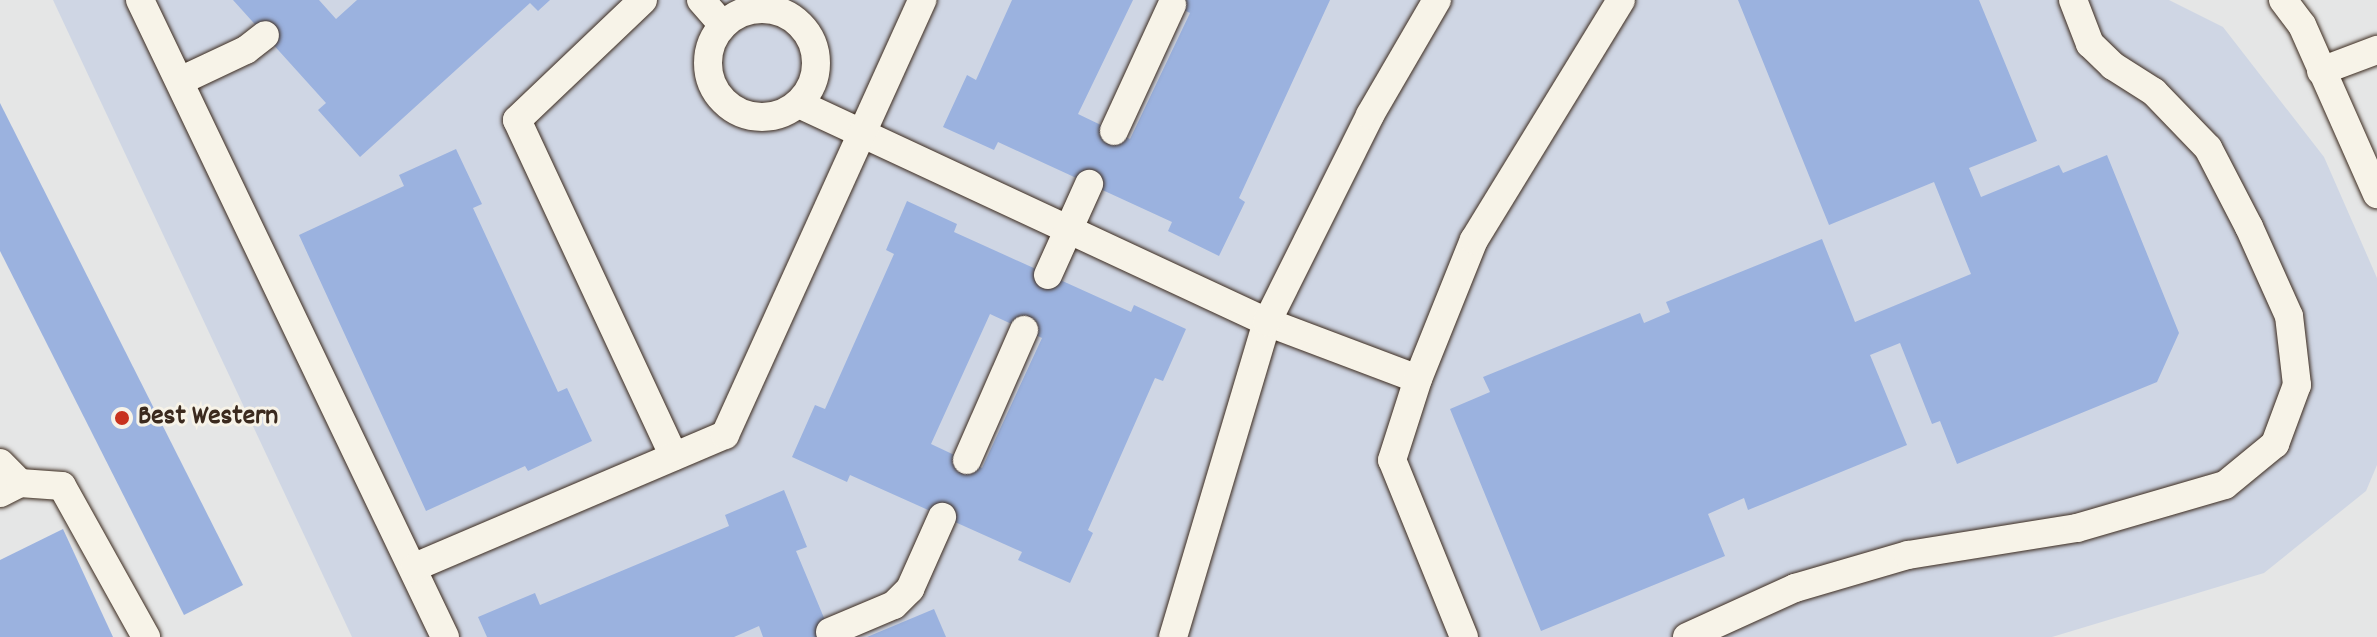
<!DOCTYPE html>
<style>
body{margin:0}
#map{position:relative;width:2377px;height:637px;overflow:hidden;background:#e5e6e6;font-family:Dekko,sans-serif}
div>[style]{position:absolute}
.built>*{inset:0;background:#cfd6e4}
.building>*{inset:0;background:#9bb2df}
.roads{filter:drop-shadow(0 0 2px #3b2a1e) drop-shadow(0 0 2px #3b2a1e)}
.service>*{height:28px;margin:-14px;padding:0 14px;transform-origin:14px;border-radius:14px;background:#f7f3e8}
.service>.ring{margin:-14px;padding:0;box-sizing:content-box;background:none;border:28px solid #f7f3e8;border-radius:50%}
.dots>*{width:22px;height:22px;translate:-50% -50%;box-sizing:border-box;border:4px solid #f7f3e8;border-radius:50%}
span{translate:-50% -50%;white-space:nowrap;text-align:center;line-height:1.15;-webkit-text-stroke:6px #f7f3e8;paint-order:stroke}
.poi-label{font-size:28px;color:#3b2a1e;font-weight:700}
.left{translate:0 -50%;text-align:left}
</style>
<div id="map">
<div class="built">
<div style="clip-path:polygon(53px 0,2169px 0,2223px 27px,2324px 157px,2377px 278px,2377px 465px,2366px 491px,2264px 573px,2052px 637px,352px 637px)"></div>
</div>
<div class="building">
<div style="clip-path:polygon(233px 0,319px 0,336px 19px,357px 0,550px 0,538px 11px,530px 3px,360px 157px,318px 110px,326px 103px)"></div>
<div style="clip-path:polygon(1012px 0,1133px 0,1078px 114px,1130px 139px,1190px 13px,1162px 0,1330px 0,1239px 198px,1245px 202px,1219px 256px,1168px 231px,1172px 222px,998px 142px,994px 150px,943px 127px,967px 75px,976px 80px)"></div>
<div style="clip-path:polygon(1738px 0,1979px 0,2037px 141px,1969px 168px,1981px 197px,2059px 165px,2063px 173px,2107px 155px,2179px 333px,2157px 382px,1957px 464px,1940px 421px,1932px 424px,1900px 343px,1870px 355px,1907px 445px,1748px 510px,1744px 498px,1708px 514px,1725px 556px,1541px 631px,1450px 409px,1490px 392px,1483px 377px,1640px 313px,1644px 323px,1670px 312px,1666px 302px,1822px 239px,1855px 322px,1971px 274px,1934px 182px,1829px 225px)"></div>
<div style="clip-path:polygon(0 103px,243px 585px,184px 615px,0 251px)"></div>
<div style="clip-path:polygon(456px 149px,482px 204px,473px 208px,558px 392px,567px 388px,592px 441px,528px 471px,525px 466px,426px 511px,299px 235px,404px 186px,399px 175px)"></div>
<div style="clip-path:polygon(evenodd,907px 201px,957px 224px,954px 232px,1131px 312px,1134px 305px,1186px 329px,1163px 381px,1155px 378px,1088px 530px,1093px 533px,1070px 583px,1018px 560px,1022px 552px,850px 475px,847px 482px,792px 457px,815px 405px,825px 409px,894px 254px,886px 250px,907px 201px,990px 314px,1042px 338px,982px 468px,931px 444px,990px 314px)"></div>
<div style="clip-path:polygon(784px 490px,807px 547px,796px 551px,832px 637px,763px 637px,759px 626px,734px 637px,487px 637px,478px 617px,535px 593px,540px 605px,729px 526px,725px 515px)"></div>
<div style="clip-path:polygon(63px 529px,113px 637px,0 637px,0 560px)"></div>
<div style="clip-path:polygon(934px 609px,946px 637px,867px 637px)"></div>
</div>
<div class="roads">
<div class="service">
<div style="left:140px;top:0;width:706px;rotate:64.41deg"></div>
<div style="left:643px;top:0;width:174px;rotate:136.4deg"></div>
<div style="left:517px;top:120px;width:371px;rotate:65deg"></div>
<div style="left:701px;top:0;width:33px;rotate:49deg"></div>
<div style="left:2283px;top:0;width:31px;rotate:53deg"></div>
<div style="left:2302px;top:25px;width:185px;rotate:66.1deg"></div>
<div class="ring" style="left:708px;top:9px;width:80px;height:80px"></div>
<div style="left:2321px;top:71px;width:60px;rotate:-20.6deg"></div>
<div style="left:180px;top:81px;width:73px;rotate:-25.2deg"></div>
<div style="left:246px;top:50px;width:24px;rotate:-38deg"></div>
<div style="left:799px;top:104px;width:516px;rotate:24.98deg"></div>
<div style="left:1267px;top:322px;width:161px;rotate:20.7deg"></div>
<div style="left:1114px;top:131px;width:139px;rotate:-65.3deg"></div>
<div style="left:1048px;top:275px;width:100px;rotate:-65.7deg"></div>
<div style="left:967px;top:460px;width:142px;rotate:-66.3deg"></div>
<div style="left:0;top:463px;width:28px;rotate:45deg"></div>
<div style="left:20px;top:483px;width:22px;rotate:153deg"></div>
<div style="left:20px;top:483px;width:42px;rotate:4.1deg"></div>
<div style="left:62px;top:486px;width:173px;rotate:60.9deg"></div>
<div style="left:415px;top:567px;width:337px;rotate:-23.1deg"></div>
<div style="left:725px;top:435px;width:478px;rotate:-65.6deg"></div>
<div style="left:830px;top:632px;width:69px;rotate:-22.9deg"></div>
<div style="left:894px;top:605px;width:23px;rotate:-45deg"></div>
<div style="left:910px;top:589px;width:79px;rotate:-66deg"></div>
<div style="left:1173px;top:637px;width:329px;rotate:-73.4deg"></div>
<div style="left:1267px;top:322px;width:231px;rotate:-63.5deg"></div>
<div style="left:1370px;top:115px;width:133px;rotate:-59.8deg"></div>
<div style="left:1464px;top:637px;width:191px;rotate:-112.1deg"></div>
<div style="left:1392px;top:460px;width:85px;rotate:-72.2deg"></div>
<div style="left:1418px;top:379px;width:150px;rotate:-68.1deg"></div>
<div style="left:1474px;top:240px;width:281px;rotate:-58.5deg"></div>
<div style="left:1687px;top:637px;width:119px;rotate:-24.4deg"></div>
<div style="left:1795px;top:588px;width:118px;rotate:-16.3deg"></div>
<div style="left:1908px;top:555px;width:171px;rotate:-9.1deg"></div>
<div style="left:2077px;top:528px;width:154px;rotate:-16.2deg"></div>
<div style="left:2225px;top:485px;width:65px;rotate:-39.4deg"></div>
<div style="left:2275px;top:444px;width:63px;rotate:-69.6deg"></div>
<div style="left:2297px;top:385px;width:69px;rotate:-96.6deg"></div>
<div style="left:2289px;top:316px;width:98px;rotate:-114.2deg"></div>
<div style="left:2249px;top:227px;width:89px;rotate:-117.4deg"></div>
<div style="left:2208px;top:148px;width:78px;rotate:-134deg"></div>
<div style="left:2154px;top:92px;width:49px;rotate:-147.6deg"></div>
<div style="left:2113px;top:66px;width:32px;rotate:-136deg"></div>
<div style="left:2090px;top:44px;width:47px;rotate:-111.1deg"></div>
</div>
</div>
<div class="dots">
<div style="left:122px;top:418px;background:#c8321e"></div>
</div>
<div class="poi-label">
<span class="left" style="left:138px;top:418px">Best Western</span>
</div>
</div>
